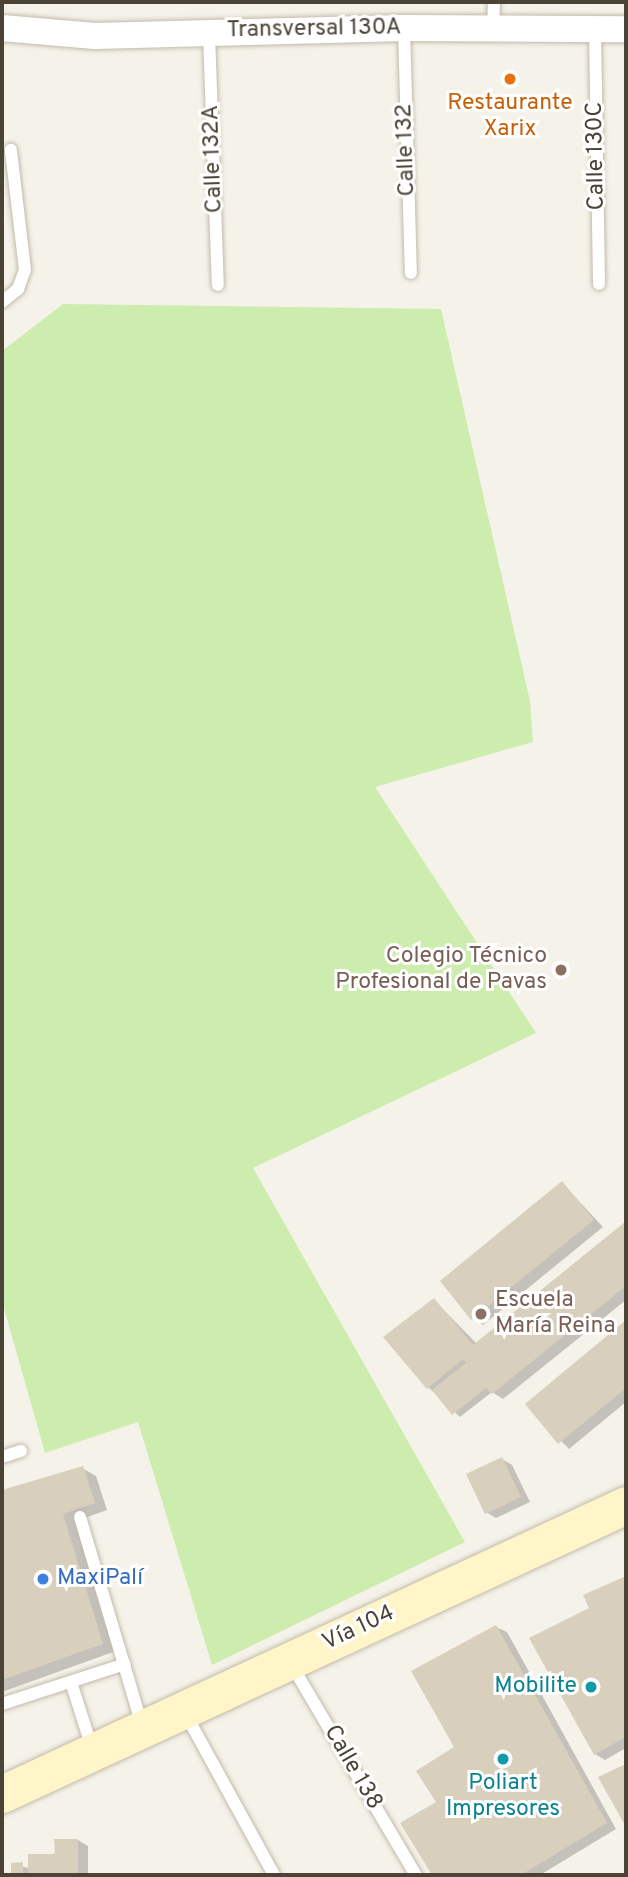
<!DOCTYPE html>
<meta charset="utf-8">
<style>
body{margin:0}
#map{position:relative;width:628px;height:1877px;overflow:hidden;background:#f5f2e9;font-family:Overpass,sans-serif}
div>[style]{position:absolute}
.green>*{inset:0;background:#cdedae}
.shadow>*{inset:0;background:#0003}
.building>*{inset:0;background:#d8cfbd}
.roads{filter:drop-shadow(0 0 2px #c2bbaa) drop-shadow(0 0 2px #c2bbaa)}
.service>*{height:12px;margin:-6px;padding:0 6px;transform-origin:6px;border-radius:6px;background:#fff}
.minor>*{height:26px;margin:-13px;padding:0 13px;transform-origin:13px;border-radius:13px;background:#fff}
.secondary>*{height:37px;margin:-18.5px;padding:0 18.5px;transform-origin:18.5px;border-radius:18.5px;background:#fff5c9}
.dots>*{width:19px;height:19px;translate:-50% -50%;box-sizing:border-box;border:4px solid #fff;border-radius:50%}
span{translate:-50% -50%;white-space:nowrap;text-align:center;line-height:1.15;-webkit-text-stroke:6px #fff;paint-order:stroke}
.street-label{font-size:23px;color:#4a4336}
.food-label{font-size:23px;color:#c56008}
.education-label{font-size:23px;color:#785e54}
.right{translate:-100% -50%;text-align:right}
.left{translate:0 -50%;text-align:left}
.shop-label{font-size:23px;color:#366cbe}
.culture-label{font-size:23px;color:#0d838f}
.frame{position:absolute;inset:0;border:4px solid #4a4336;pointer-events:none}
</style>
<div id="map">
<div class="green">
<div style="clip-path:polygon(63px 304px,441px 309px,530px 701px,533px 742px,375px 787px,536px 1033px,253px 1168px,465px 1542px,212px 1665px,138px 1422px,45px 1453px,2px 1301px,2px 351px)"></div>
</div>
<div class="shadow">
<div style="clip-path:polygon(562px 1183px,603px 1227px,483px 1325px,473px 1319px,442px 1281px)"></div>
<div style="clip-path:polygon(626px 1225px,626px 1300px,503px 1399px,492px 1392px,460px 1417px,428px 1387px,434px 1300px,477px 1344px)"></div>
<div style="clip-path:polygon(626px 1323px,626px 1402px,569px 1449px,527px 1405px)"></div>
<div style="clip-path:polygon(502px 1459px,512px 1465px,530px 1502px,496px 1518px,486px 1512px)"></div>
<div style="clip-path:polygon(82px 1468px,96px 1476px,107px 1510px,76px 1521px,116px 1651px,2px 1692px,2px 1492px)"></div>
<div style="clip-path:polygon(626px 1578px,626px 1748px,605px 1760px,595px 1754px,592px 1609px,585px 1596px)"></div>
<div style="clip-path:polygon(496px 1627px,507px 1632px,616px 1829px,540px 1875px,434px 1875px,402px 1824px,438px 1802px)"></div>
<div style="clip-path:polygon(78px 1840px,88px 1846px,88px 1875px,13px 1875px,13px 1865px,29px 1868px)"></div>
</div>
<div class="building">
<div style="clip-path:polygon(562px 1181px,594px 1220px,471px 1320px,440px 1281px)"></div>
<div style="clip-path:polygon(625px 1222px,626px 1286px,492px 1394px,486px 1388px,452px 1415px,432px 1390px,466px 1363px,463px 1359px,427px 1389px,383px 1337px,434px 1298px,473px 1345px)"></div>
<div style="clip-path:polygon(626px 1320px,626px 1388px,558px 1444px,525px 1404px)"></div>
<div style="clip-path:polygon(502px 1457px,521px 1497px,485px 1514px,466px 1474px)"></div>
<div style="clip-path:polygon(83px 1466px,95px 1503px,63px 1514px,103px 1644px,2px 1680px,2px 1490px)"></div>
<div style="clip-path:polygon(626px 1576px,626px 1737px,594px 1755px,529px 1638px,589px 1608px,583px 1595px)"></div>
<div style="clip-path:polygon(496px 1625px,607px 1823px,521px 1875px,432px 1875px,400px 1823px,436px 1802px,416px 1771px,454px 1747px,411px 1671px)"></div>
<div style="clip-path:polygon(626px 1764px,626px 1827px,598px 1777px)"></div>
<div style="clip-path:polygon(54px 1839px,78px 1839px,78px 1875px,28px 1875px,28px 1854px,55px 1854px)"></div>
<div style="clip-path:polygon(23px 1862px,23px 1875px,11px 1875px,11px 1863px)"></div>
</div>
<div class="roads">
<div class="service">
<div style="left:404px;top:28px;width:245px;rotate:88.4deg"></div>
<div style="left:493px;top:29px;width:27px;rotate:-88deg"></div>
<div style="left:595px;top:29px;width:255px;rotate:89.1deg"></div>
<div style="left:209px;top:33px;width:252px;rotate:88deg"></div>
<div style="left:2px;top:302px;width:21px;rotate:-39deg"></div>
<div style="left:18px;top:289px;width:20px;rotate:-70deg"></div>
<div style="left:25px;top:270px;width:121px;rotate:-96.7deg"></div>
<div style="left:2px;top:1457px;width:20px;rotate:-18deg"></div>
<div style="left:80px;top:1517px;width:217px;rotate:73.4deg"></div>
<div style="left:291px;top:1664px;width:245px;rotate:59.4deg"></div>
<div style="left:71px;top:1682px;width:69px;rotate:72.3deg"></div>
<div style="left:2px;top:1704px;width:129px;rotate:-18deg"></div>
<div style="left:185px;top:1713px;width:185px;rotate:61.2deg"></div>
</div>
<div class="minor">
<div style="left:2px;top:28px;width:93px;rotate:4.9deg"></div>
<div style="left:95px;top:36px;width:309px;rotate:-1.5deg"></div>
<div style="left:404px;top:28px;width:222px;rotate:0.3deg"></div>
</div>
<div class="secondary">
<div style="left:2px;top:1794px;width:688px;rotate:-24.85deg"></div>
</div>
</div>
<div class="dots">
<div style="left:510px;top:79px;background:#e8710a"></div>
<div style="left:561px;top:970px;background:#8d6e63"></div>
<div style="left:481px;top:1314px;background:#8d6e63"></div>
<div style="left:43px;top:1579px;background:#3f7fe0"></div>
<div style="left:591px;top:1687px;background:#0f9aa8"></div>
<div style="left:503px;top:1759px;background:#0f9aa8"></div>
</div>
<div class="street-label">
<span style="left:314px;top:30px;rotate:-1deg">Transversal 130A</span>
<span style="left:407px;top:150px;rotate:-92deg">Calle 132</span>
<span style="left:597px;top:156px;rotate:-91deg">Calle 130C</span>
<span style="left:214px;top:159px;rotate:-92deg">Calle 132A</span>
<span style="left:359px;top:1629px;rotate:-25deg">Vía 104</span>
<span style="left:352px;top:1768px;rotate:60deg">Calle 138</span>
</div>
<div class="food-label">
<span style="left:510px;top:117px">Restaurante<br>Xarix</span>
</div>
<div class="education-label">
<span class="right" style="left:547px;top:970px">Colegio Técnico<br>Profesional de Pavas</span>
<span class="left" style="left:495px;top:1314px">Escuela<br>María Reina</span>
</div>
<div class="shop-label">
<span class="left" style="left:57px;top:1579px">MaxiPalí</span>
</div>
<div class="culture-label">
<span class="right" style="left:577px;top:1687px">Mobilite</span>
<span style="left:503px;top:1797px">Poliart<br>Impresores</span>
</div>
<div class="frame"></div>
</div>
